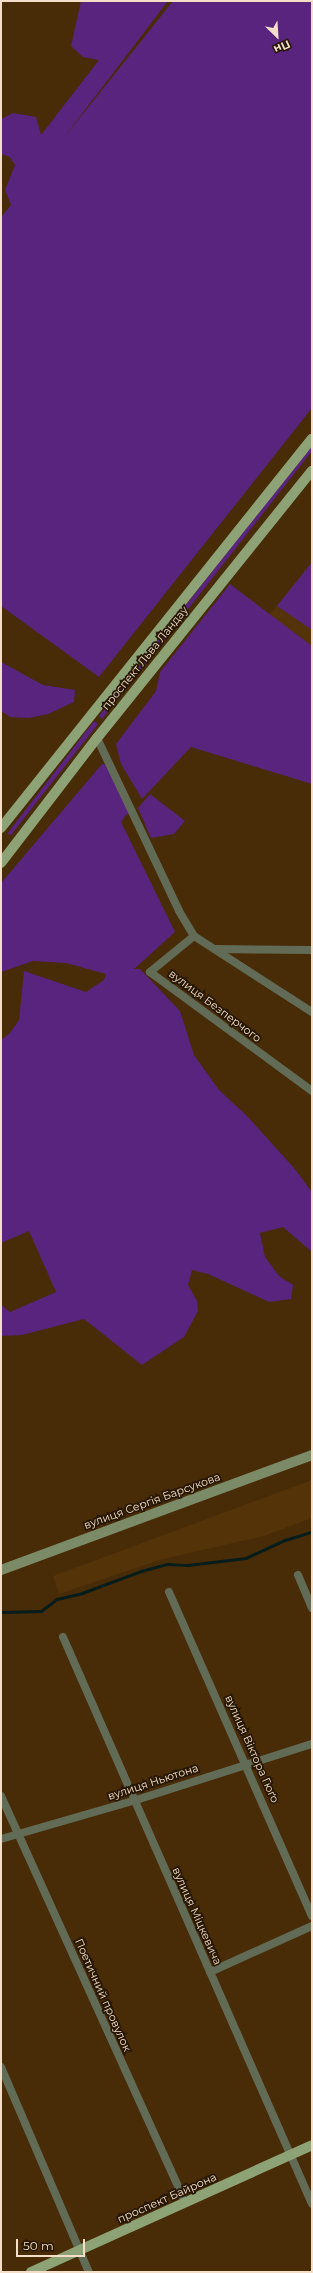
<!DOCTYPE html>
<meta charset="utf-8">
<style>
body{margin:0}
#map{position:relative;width:313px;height:2273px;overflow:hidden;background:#482b07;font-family:Montserrat,sans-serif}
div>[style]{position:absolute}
.built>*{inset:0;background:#543308}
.green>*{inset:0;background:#58247d}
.stream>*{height:2.5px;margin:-1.25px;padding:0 1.25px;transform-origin:1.25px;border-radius:1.25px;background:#061d1b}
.street>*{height:8px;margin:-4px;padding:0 4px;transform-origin:4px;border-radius:4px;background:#616b55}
.secondary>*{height:10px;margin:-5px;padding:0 5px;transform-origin:5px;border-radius:5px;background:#7b8b67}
.primary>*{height:10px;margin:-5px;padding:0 5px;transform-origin:5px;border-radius:5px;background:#8ea375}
span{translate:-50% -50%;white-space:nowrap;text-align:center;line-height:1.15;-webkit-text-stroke:3.5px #261604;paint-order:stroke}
.street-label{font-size:11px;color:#f5dec7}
.frame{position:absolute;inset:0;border:2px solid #f5dec7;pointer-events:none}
.north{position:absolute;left:257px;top:16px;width:40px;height:40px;-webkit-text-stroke:3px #261604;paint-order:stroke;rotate:155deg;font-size:11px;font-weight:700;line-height:16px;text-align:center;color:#f5dec7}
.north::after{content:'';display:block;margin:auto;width:14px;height:18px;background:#f5dec7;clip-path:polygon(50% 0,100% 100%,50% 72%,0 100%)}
.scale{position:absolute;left:16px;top:2239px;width:69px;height:18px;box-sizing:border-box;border:2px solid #f5dec7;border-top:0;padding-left:5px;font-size:12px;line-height:14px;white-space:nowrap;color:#f5dec7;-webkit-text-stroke:3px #261604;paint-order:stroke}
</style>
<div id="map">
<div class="built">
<div style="clip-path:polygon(312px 562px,312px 646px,269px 615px)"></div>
<div style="clip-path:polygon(312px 1480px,312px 1518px,264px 1536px,159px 1560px,59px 1594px,53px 1576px)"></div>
</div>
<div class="green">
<div style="clip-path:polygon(81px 1px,168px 1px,62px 140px,173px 1px,312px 1px,312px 408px,99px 677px,1px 606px,1px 217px,11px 205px,5px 190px,15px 165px,10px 157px,1px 154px,1px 119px,13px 113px,36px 117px,41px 135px,99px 60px,83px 57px,71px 46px)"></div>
<div style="clip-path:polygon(312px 444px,312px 451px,102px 719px,99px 716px)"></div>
<div style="clip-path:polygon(312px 562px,312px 630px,277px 606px)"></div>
<div style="clip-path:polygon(230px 584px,312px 646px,312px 784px,191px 747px,142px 799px,121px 764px,116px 744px,156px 691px,160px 672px)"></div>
<div style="clip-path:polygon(1px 662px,43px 685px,75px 690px,74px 702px,48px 714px,29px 718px,10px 717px,1px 711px)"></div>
<div style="clip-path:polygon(94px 721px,98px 724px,11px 835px,7px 834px)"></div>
<div style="clip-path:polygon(102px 764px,110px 765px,131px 813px,126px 815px,121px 822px,175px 932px,134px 969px,140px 969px,180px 1011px,194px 1055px,219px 1090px,247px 1116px,294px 1168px,312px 1192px,312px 1252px,283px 1227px,260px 1233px,265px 1257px,279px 1276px,293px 1285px,291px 1299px,269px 1302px,208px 1274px,192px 1270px,188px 1285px,197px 1301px,198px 1311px,184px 1337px,142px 1365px,84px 1319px,22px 1335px,1px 1336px,1px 1305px,10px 1312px,56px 1292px,29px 1231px,1px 1243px,1px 1040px,9px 1034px,19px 1020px,24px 971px,86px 992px,104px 980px,106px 974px,66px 963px,33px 961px,1px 972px,1px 883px)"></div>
<div style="clip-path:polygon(150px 794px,185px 821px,174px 834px,151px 838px,138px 808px)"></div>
</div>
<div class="stream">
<div style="left:1px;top:1612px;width:40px;rotate:-1.4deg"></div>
<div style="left:41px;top:1611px;width:20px;rotate:-37deg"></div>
<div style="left:57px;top:1599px;width:26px;rotate:-13deg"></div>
<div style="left:82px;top:1593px;width:63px;rotate:-20.4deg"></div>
<div style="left:141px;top:1571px;width:27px;rotate:-15deg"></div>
<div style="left:167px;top:1564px;width:21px;rotate:3deg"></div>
<div style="left:188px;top:1565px;width:58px;rotate:-6.9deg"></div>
<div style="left:246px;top:1558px;width:43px;rotate:-24.8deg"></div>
<div style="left:285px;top:1540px;width:28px;rotate:-17deg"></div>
</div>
<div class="street">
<div style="left:97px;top:738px;width:191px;rotate:64.6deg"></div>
<div style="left:179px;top:911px;width:29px;rotate:59deg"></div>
<div style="left:194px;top:936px;width:140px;rotate:32.8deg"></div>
<div style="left:194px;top:936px;width:57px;rotate:140.7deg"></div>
<div style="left:150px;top:972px;width:201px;rotate:36.3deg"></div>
<div style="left:215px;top:949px;width:97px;rotate:0.6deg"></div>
<div style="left:298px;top:1575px;width:36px;rotate:67deg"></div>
<div style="left:169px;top:1592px;width:354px;rotate:66.2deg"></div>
<div style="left:63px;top:1637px;width:619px;rotate:66.29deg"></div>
<div style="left:1px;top:1796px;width:446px;rotate:65.6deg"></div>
<div style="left:1px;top:1839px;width:137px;rotate:-16.1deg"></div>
<div style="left:133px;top:1801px;width:188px;rotate:-17.7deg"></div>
<div style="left:210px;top:1972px;width:112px;rotate:-24.3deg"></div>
<div style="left:1px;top:2067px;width:223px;rotate:66.8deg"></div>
</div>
<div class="secondary">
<div style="left:1px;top:1570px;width:332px;rotate:-20.3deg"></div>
</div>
<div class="primary">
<div style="left:1px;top:828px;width:498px;rotate:-51.4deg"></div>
<div style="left:1px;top:863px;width:158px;rotate:-52.5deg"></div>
<div style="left:97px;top:738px;width:343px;rotate:-51.2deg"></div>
<div style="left:31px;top:2272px;width:308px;rotate:-24.3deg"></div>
</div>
<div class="street-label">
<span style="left:145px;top:658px;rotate:-51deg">проспект Льва Ландау</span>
<span style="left:215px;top:1006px;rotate:37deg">вулиця Безперчого</span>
<span style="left:152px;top:1501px;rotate:-20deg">вулиця Сергія Барсукова</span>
<span style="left:252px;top:1749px;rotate:66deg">вулиця Віктора Гюґо</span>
<span style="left:153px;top:1782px;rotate:-18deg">вулиця Ньютона</span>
<span style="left:197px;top:1916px;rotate:66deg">вулиця Міцкевича</span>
<span style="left:103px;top:1995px;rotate:66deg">Поетичний провулок</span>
<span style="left:167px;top:2198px;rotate:-24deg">проспект Байрона</span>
</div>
<div class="frame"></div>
<div class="north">Пн</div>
<div class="scale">50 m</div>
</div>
